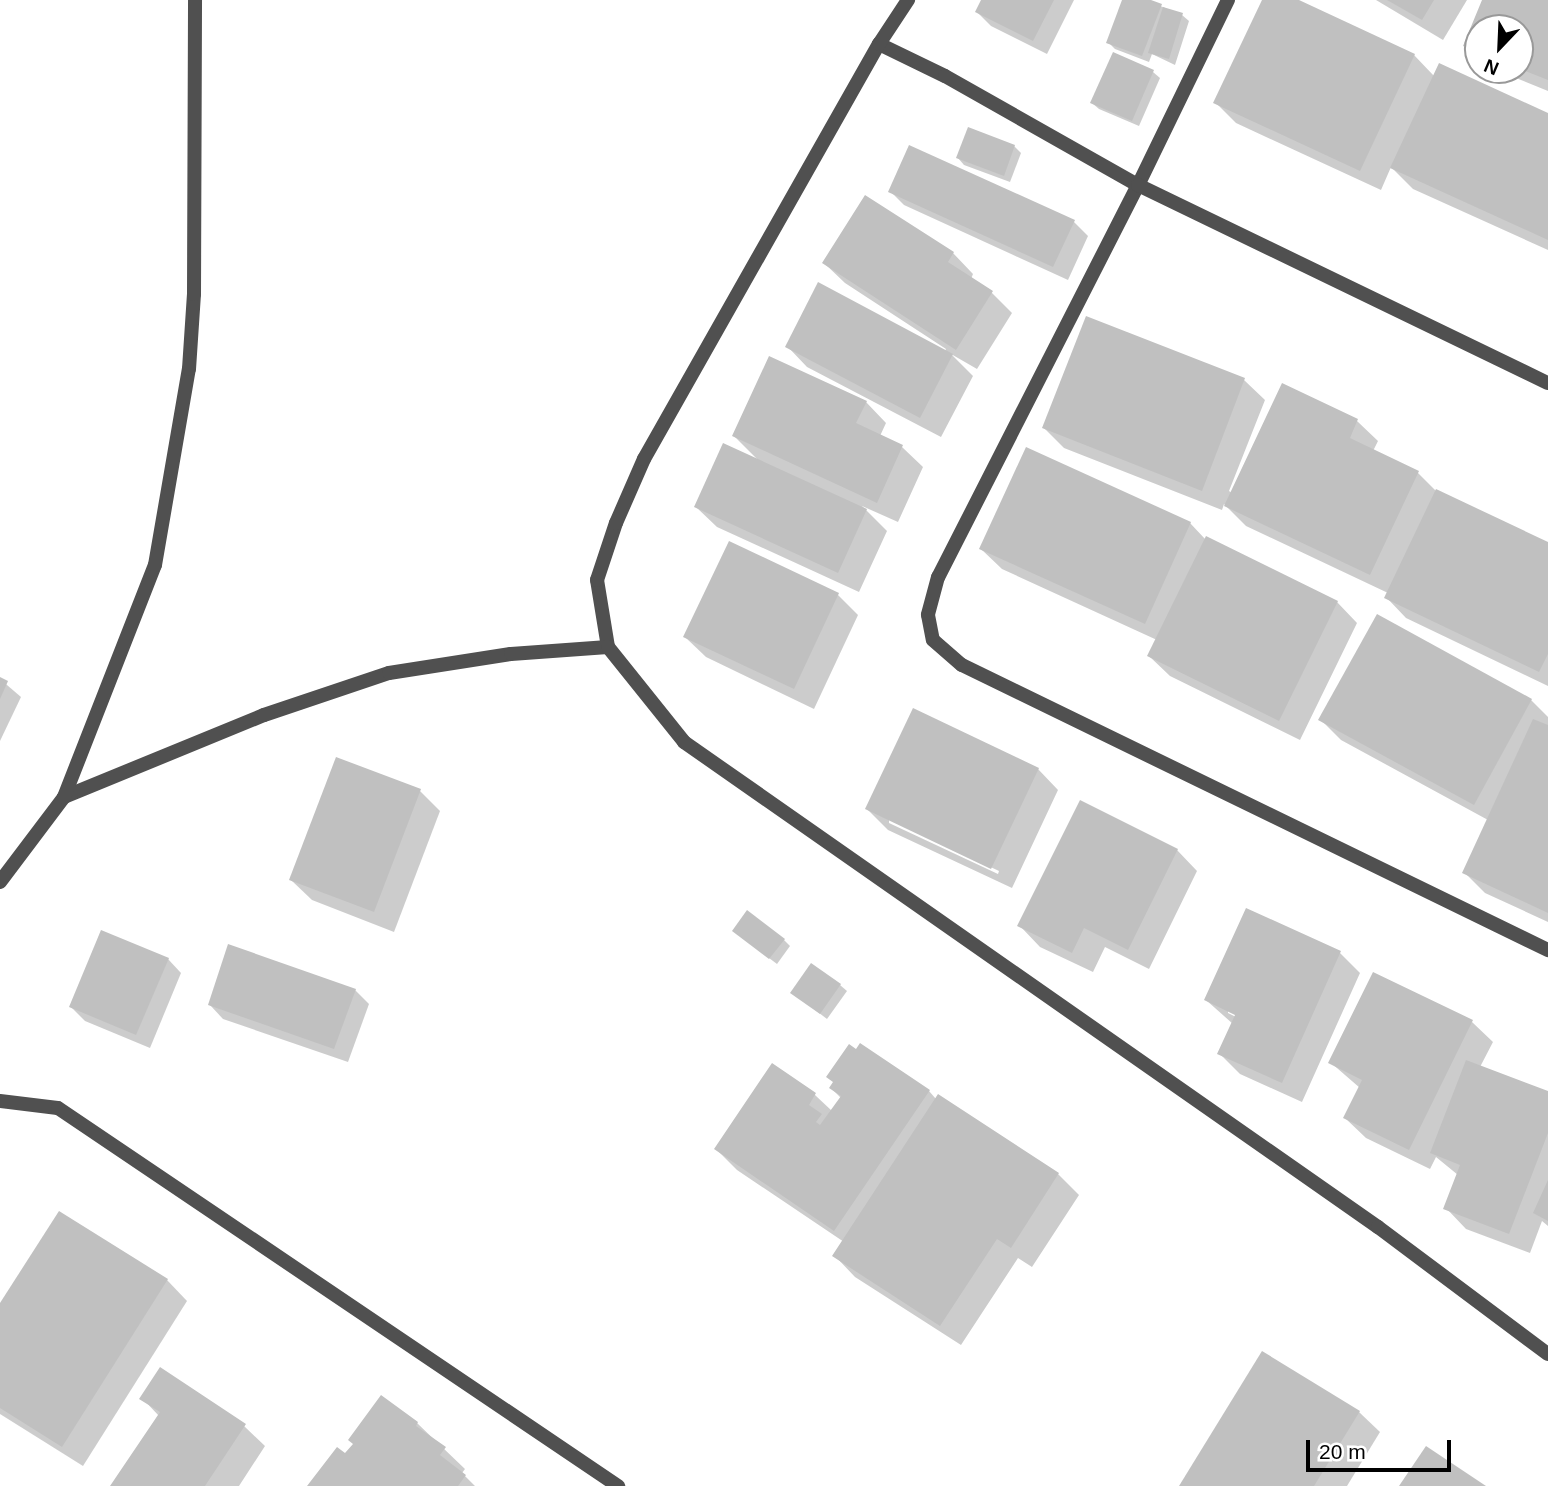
<!DOCTYPE html>
<style>
body{margin:0}
#map{position:relative;width:1548px;height:1486px;overflow:hidden;background:#fff;font-family:Helvetica,sans-serif}
div>[style]{position:absolute}
.shadow>*{inset:0;background:#0003}
.building>*{inset:0;background:#c0c0c0}
.minor>*{height:14px;margin:-7px;padding:0 7px;transform-origin:7px;border-radius:7px;background:#505050}
span{translate:-50% -50%;white-space:nowrap;text-align:center;line-height:1.15;-webkit-text-stroke:5px #fff;paint-order:stroke}
.north{position:absolute;left:1464px;top:14px;width:70px;height:70px;box-sizing:border-box;background:#fff;border:2px solid #999;border-radius:50%;rotate:203deg;font-size:19px;font-weight:700;line-height:28px;text-align:center;color:#000}
.north::after{content:'';display:block;margin:auto;width:24px;height:32px;background:#000;clip-path:polygon(50% 0,100% 100%,50% 72%,0 100%)}
.scale{position:absolute;left:1306px;top:1440px;width:145px;height:32px;box-sizing:border-box;border:4px solid #000;border-top:0;padding-left:9px;font-size:21px;line-height:24px;white-space:nowrap;color:#000;-webkit-text-stroke:5px #fff;paint-order:stroke}
</style>
<div id="map">
<div class="shadow">
<div style="clip-path:polygon(983px 0,1074px 0,1047px 54px,991px 26px,977px 12px)"></div>
<div style="clip-path:polygon(1124px 0,1146px 0,1182px 15px,1189px 21px,1175px 65px,1152px 54px,1149px 62px,1115px 49px,1108px 42px)"></div>
<div style="clip-path:polygon(1264px 0,1295px 0,1414px 55px,1434px 76px,1548px 115px,1548px 250px,1413px 189px,1391px 167px,1381px 190px,1236px 123px,1216px 103px)"></div>
<div style="clip-path:polygon(1376px 0,1467px 0,1443px 40px)"></div>
<div style="clip-path:polygon(1484px 0,1548px 0,1548px 91px,1496px 70px,1520px 70px,1520px 28px,1478px 28px,1478px 58px,1465px 45px)"></div>
<div style="clip-path:polygon(1114px 55px,1153px 72px,1160px 78px,1139px 126px,1099px 109px,1092px 103px)"></div>
<div style="clip-path:polygon(1014px 146px,1021px 153px,1010px 182px,964px 165px,958px 158px)"></div>
<div style="clip-path:polygon(891px 192px,1074px 222px,1088px 236px,1068px 280px,904px 205px)"></div>
<div style="clip-path:polygon(953px 253px,973px 274px,971px 279px,992px 293px,1012px 313px,977px 369px,951px 354px,973px 376px,941px 437px,807px 367px,787px 346px,945px 351px,946px 349px,845px 283px,824px 263px)"></div>
<div style="clip-path:polygon(1244px 380px,1265px 400px,1229px 491px,1232px 493px,1283px 386px,1357px 421px,1378px 441px,1373px 451px,1418px 473px,1436px 491px,1548px 544px,1548px 686px,1406px 618px,1386px 597px,1388px 593px,1246px 526px,1224px 504px,1222px 510px,1064px 448px,1044px 428px)"></div>
<div style="clip-path:polygon(866px 402px,886px 423px,880px 436px,902px 447px,923px 467px,898px 522px,862px 506px,887px 531px,859px 592px,717px 527px,696px 507px,759px 461px,734px 436px)"></div>
<div style="clip-path:polygon(1190px 523px,1206px 540px,1337px 602px,1357px 623px,1300px 740px,1170px 676px,1149px 656px,1157px 640px,1002px 569px,981px 549px)"></div>
<div style="clip-path:polygon(838px 595px,858px 615px,814px 709px,706px 657px,685px 637px)"></div>
<div style="clip-path:polygon(0 679px,21px 697px,0 741px)"></div>
<div style="clip-path:polygon(1531px 700px,1548px 717px,1548px 922px,1485px 893px,1464px 872px,1488px 820px,1341px 740px,1321px 720px)"></div>
<div style="clip-path:polygon(evenodd,1038px 769px,1058px 790px,1012px 888px,888px 830px,867px 809px,1038px 769px,889px 819px,999px 871px,998px 874px,889px 823px,889px 819px)"></div>
<div style="clip-path:polygon(420px 791px,440px 811px,394px 932px,312px 900px,291px 880px)"></div>
<div style="clip-path:polygon(1177px 850px,1197px 871px,1149px 969px,1105px 947px,1093px 972px,1040px 947px,1020px 926px)"></div>
<div style="clip-path:polygon(741px 937px,784px 940px,790px 946px,777px 964px)"></div>
<div style="clip-path:polygon(evenodd,1340px 953px,1360px 973px,1302px 1102px,1240px 1074px,1220px 1054px,1233px 1024px,1206px 1000px,1340px 953px,1228px 1009px,1242px 1020px,1228px 1013px,1228px 1009px)"></div>
<div style="clip-path:polygon(168px 959px,181px 973px,150px 1048px,85px 1021px,71px 1007px)"></div>
<div style="clip-path:polygon(840px 985px,847px 991px,827px 1019px,793px 993px)"></div>
<div style="clip-path:polygon(355px 990px,369px 1004px,348px 1062px,223px 1019px,210px 1005px)"></div>
<div style="clip-path:polygon(1472px 1022px,1493px 1042px,1480px 1067px,1548px 1093px,1548px 1226px,1542px 1221px,1530px 1253px,1466px 1229px,1446px 1208px,1458px 1175px,1436px 1157px,1430px 1169px,1366px 1138px,1345px 1118px,1360px 1088px,1330px 1062px)"></div>
<div style="clip-path:polygon(856px 1052px,929px 1091px,936px 1099px,938px 1097px,1058px 1174px,1079px 1195px,1032px 1267px,1018px 1258px,961px 1345px,855px 1277px,835px 1256px,844px 1242px,737px 1170px,716px 1149px,772px 1066px,815px 1095px,832px 1111px,841px 1098px,831px 1088px)"></div>
<div style="clip-path:polygon(167px 1280px,187px 1301px,83px 1466px,0 1414px,0 1307px)"></div>
<div style="clip-path:polygon(142px 1398px,244px 1426px,265px 1446px,239px 1486px,112px 1486px,159px 1416px)"></div>
<div style="clip-path:polygon(1359px 1412px,1380px 1432px,1347px 1486px,1182px 1486px)"></div>
<div style="clip-path:polygon(417px 1423px,465px 1469px,462px 1473px,475px 1486px,309px 1486px,346px 1455px)"></div>
</div>
<div class="building">
<div style="clip-path:polygon(981px 0,1054px 0,1033px 41px,975px 12px)"></div>
<div style="clip-path:polygon(1122px 0,1151px 0,1162px 4px,1142px 56px,1106px 43px)"></div>
<div style="clip-path:polygon(1262px 0,1299px 0,1415px 54px,1360px 171px,1213px 103px)"></div>
<div style="clip-path:polygon(1387px 0,1434px 0,1422px 20px)"></div>
<div style="clip-path:polygon(1482px 0,1548px 0,1548px 80px,1520px 69px,1520px 28px,1478px 28px,1478px 52px,1463px 46px)"></div>
<div style="clip-path:polygon(1163px 7px,1183px 13px,1169px 59px,1148px 53px)"></div>
<div style="clip-path:polygon(1113px 52px,1154px 70px,1132px 121px,1090px 103px)"></div>
<div style="clip-path:polygon(1439px 63px,1548px 113px,1548px 240px,1390px 168px)"></div>
<div style="clip-path:polygon(968px 127px,1015px 145px,1004px 176px,956px 158px)"></div>
<div style="clip-path:polygon(909px 145px,1075px 220px,1053px 267px,888px 192px)"></div>
<div style="clip-path:polygon(865px 195px,954px 252px,948px 262px,993px 291px,956px 350px,822px 263px)"></div>
<div style="clip-path:polygon(818px 282px,953px 354px,920px 418px,785px 347px)"></div>
<div style="clip-path:polygon(1086px 316px,1245px 378px,1202px 491px,1042px 428px)"></div>
<div style="clip-path:polygon(769px 356px,867px 401px,856px 423px,903px 445px,877px 503px,732px 436px)"></div>
<div style="clip-path:polygon(1282px 383px,1358px 419px,1350px 438px,1419px 471px,1370px 575px,1224px 506px)"></div>
<div style="clip-path:polygon(723px 443px,867px 509px,838px 573px,694px 507px)"></div>
<div style="clip-path:polygon(1026px 447px,1191px 522px,1145px 624px,979px 549px)"></div>
<div style="clip-path:polygon(1436px 489px,1548px 542px,1548px 654px,1539px 672px,1384px 598px)"></div>
<div style="clip-path:polygon(1206px 536px,1338px 601px,1279px 721px,1147px 656px)"></div>
<div style="clip-path:polygon(729px 541px,839px 593px,794px 689px,683px 637px)"></div>
<div style="clip-path:polygon(1377px 614px,1532px 699px,1474px 805px,1318px 720px)"></div>
<div style="clip-path:polygon(0 677px,8px 681px,0 699px)"></div>
<div style="clip-path:polygon(913px 708px,1039px 768px,991px 869px,865px 809px)"></div>
<div style="clip-path:polygon(1533px 719px,1548px 725px,1548px 913px,1462px 873px)"></div>
<div style="clip-path:polygon(336px 757px,421px 789px,374px 912px,289px 880px)"></div>
<div style="clip-path:polygon(1080px 800px,1178px 849px,1128px 950px,1084px 928px,1072px 953px,1017px 926px)"></div>
<div style="clip-path:polygon(1246px 908px,1341px 951px,1282px 1083px,1217px 1054px,1235px 1015px,1204px 1000px)"></div>
<div style="clip-path:polygon(747px 910px,785px 939px,769px 959px,732px 931px)"></div>
<div style="clip-path:polygon(101px 930px,169px 958px,136px 1035px,69px 1007px)"></div>
<div style="clip-path:polygon(228px 944px,356px 989px,334px 1049px,208px 1005px)"></div>
<div style="clip-path:polygon(811px 963px,841px 984px,820px 1014px,790px 993px)"></div>
<div style="clip-path:polygon(1373px 972px,1473px 1020px,1409px 1150px,1343px 1118px,1362px 1080px,1328px 1063px)"></div>
<div style="clip-path:polygon(860px 1043px,930px 1090px,834px 1231px,714px 1149px,772px 1063px,816px 1093px,809px 1105px,822px 1114px,816px 1122px,820px 1125px,841px 1096px,829px 1088px,833px 1082px,826px 1077px,849px 1044px,856px 1049px)"></div>
<div style="clip-path:polygon(1466px 1060px,1548px 1091px,1548px 1133px,1509px 1234px,1443px 1209px,1460px 1165px,1430px 1153px)"></div>
<div style="clip-path:polygon(938px 1094px,1059px 1173px,1011px 1248px,997px 1239px,940px 1326px,832px 1256px)"></div>
<div style="clip-path:polygon(1548px 1180px,1548px 1221px,1533px 1213px)"></div>
<div style="clip-path:polygon(59px 1211px,168px 1279px,62px 1447px,0 1408px,0 1303px)"></div>
<div style="clip-path:polygon(1262px 1351px,1360px 1411px,1314px 1486px,1179px 1486px)"></div>
<div style="clip-path:polygon(160px 1367px,246px 1424px,205px 1486px,110px 1486px,160px 1412px,139px 1399px)"></div>
<div style="clip-path:polygon(381px 1395px,418px 1422px,416px 1426px,446px 1447px,440px 1455px,466px 1475px,458px 1486px,307px 1486px,337px 1447px,345px 1453px,353px 1444px,348px 1440px)"></div>
<div style="clip-path:polygon(1426px 1446px,1486px 1486px,1399px 1486px)"></div>
</div>
<div class="minor">
<div style="left:1228px;top:0;width:206px;rotate:115.9deg"></div>
<div style="left:1138px;top:185px;width:440px;rotate:117deg"></div>
<div style="left:938px;top:577px;width:39px;rotate:105deg"></div>
<div style="left:928px;top:615px;width:25px;rotate:79deg"></div>
<div style="left:933px;top:640px;width:38px;rotate:41deg"></div>
<div style="left:962px;top:665px;width:652px;rotate:25.94deg"></div>
<div style="left:879px;top:44px;width:73px;rotate:25.9deg"></div>
<div style="left:945px;top:76px;width:222px;rotate:29.5deg"></div>
<div style="left:1138px;top:185px;width:455px;rotate:25.8deg"></div>
<div style="left:608px;top:647px;width:68px;rotate:-99.3deg"></div>
<div style="left:597px;top:580px;width:60px;rotate:-71.6deg"></div>
<div style="left:616px;top:523px;width:70px;rotate:-66.4deg"></div>
<div style="left:644px;top:459px;width:477px;rotate:-60.5deg"></div>
<div style="left:879px;top:44px;width:53px;rotate:-56.6deg"></div>
<div style="left:64px;top:797px;width:216px;rotate:-22.3deg"></div>
<div style="left:264px;top:715px;width:132px;rotate:-18.6deg"></div>
<div style="left:389px;top:673px;width:123px;rotate:-8.9deg"></div>
<div style="left:511px;top:654px;width:97px;rotate:-4.1deg"></div>
<div style="left:608px;top:647px;width:122px;rotate:51.3deg"></div>
<div style="left:684px;top:742px;width:847px;rotate:34.95deg"></div>
<div style="left:1378px;top:1227px;width:212px;rotate:36.8deg"></div>
<div style="left:0;top:882px;width:106px;rotate:-53deg"></div>
<div style="left:64px;top:797px;width:249px;rotate:-68.6deg"></div>
<div style="left:155px;top:565px;width:199px;rotate:-80.2deg"></div>
<div style="left:189px;top:369px;width:75px;rotate:-86.2deg"></div>
<div style="left:194px;top:294px;width:294px;rotate:-89.8deg"></div>
<div style="left:0;top:1101px;width:58px;rotate:6.9deg"></div>
<div style="left:58px;top:1108px;width:676px;rotate:34.02deg"></div>
</div>
<div class="north">N</div>
<div class="scale">20 m</div>
</div>
